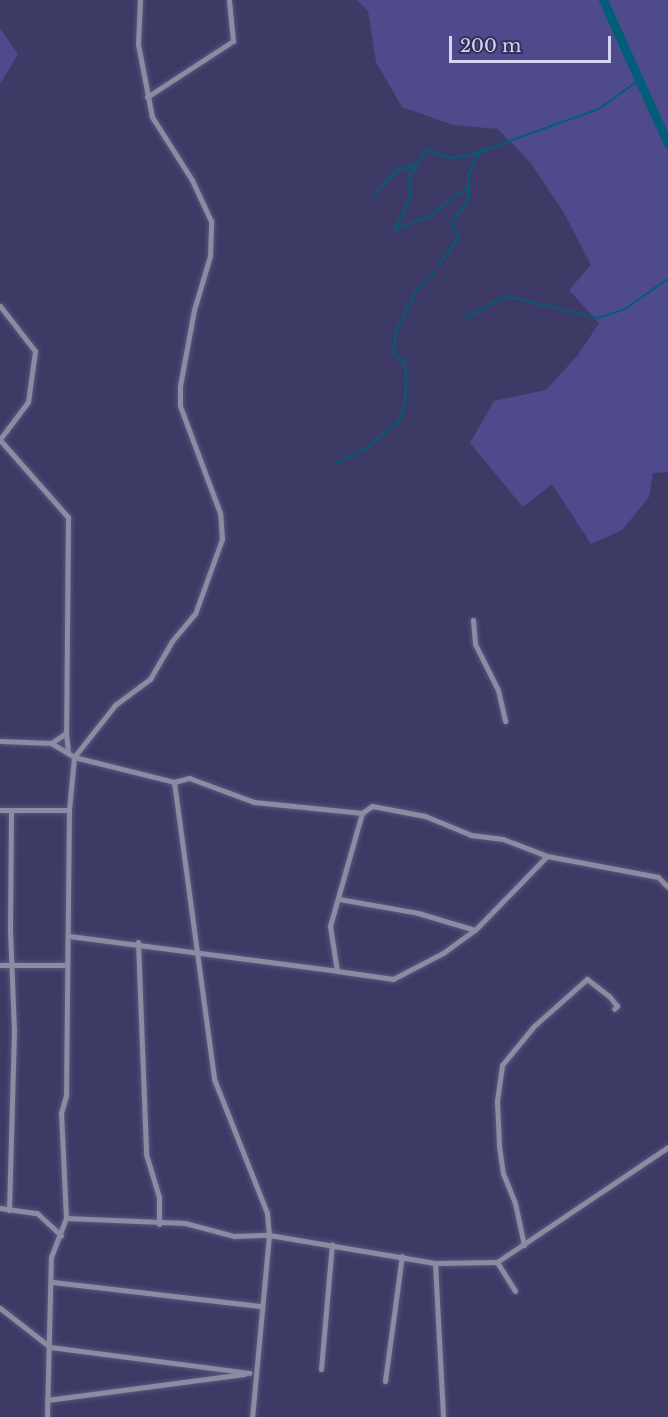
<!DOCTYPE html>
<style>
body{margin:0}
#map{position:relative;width:668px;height:1417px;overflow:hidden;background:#3d3b66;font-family:"Libre Baskerville",serif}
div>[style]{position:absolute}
.green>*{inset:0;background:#4f4a8c}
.stream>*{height:1.5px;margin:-0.75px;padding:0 0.75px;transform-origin:0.75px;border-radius:0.75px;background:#005e79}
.river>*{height:9px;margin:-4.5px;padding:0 4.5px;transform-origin:4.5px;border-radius:4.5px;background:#005e79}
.roads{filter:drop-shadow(0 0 2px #58577f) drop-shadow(0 0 2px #58577f)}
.minor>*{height:5px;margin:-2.5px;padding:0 2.5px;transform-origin:2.5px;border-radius:2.5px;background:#8b8ba2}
span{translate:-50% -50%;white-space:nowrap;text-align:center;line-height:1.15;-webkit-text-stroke:4.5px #33305b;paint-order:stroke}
.scale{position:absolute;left:449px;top:36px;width:162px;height:27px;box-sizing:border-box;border:3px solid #d4d5f0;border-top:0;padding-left:8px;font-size:18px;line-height:21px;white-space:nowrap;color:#d4d5f0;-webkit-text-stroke:4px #33305b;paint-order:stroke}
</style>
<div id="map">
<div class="green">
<div style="clip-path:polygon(357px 0,668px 0,668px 472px,653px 473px,649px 497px,622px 530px,591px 544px,552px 484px,523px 507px,470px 443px,494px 401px,546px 390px,578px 355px,599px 323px,569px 290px,591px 265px,564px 213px,530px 162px,498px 129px,453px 125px,402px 107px,376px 62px,368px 11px)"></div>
<div style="clip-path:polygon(0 28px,18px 54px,0 84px)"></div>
</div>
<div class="stream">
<div style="left:467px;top:189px;width:46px;rotate:143.9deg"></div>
<div style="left:430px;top:216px;width:38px;rotate:157deg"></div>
<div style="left:395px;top:231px;width:39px;rotate:-66deg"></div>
<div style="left:411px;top:195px;width:20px;rotate:-96deg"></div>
<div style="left:409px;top:175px;width:31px;rotate:-54deg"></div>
<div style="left:427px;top:150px;width:26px;rotate:18deg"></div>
<div style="left:452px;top:158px;width:19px;rotate:-9deg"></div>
<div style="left:471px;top:155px;width:136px;rotate:-19.8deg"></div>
<div style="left:599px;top:109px;width:48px;rotate:-35.7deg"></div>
<div style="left:372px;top:197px;width:37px;rotate:-46deg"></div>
<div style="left:398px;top:170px;width:19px;rotate:-16deg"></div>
<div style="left:439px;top:265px;width:32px;rotate:-54deg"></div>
<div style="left:458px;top:239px;width:17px;rotate:-114deg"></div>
<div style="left:451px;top:223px;width:30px;rotate:-53deg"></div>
<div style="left:469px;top:199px;width:24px;rotate:-92deg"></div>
<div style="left:468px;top:175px;width:29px;rotate:-63deg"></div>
<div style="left:466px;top:318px;width:46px;rotate:-28.8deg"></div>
<div style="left:506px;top:296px;width:95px;rotate:13.4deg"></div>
<div style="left:598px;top:318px;width:28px;rotate:-18deg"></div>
<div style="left:625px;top:309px;width:52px;rotate:-34.9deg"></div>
<div style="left:337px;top:463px;width:29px;rotate:-27deg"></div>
<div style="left:363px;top:450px;width:44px;rotate:-37.6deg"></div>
<div style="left:398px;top:423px;width:18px;rotate:-68deg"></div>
<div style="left:405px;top:406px;width:29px;rotate:-88deg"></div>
<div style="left:406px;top:377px;width:13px;rotate:-94deg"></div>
<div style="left:405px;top:364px;width:16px;rotate:-135deg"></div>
<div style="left:394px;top:353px;width:21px;rotate:-85deg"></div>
<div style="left:396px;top:332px;width:43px;rotate:-64deg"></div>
<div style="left:415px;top:293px;width:29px;rotate:-46deg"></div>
</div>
<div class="river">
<div style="left:603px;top:0;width:158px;rotate:65.7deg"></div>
</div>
<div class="roads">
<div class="minor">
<div style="left:147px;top:97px;width:103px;rotate:-33.1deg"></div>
<div style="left:233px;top:41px;width:41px;rotate:-95.6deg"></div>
<div style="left:0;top:306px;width:57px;rotate:52.1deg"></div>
<div style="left:35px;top:351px;width:51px;rotate:97.8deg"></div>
<div style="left:28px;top:402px;width:46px;rotate:127.1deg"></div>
<div style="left:0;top:440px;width:103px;rotate:48.6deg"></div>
<div style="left:68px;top:517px;width:216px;rotate:90.5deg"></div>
<div style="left:66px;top:733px;width:18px;rotate:146deg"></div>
<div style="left:473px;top:620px;width:24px;rotate:85deg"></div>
<div style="left:475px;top:644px;width:51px;rotate:63.4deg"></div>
<div style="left:498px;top:690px;width:32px;rotate:77deg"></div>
<div style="left:66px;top:733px;width:20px;rotate:84deg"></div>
<div style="left:0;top:741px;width:51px;rotate:2.2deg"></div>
<div style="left:51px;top:743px;width:27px;rotate:31deg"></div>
<div style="left:74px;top:757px;width:103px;rotate:14deg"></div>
<div style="left:174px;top:782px;width:16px;rotate:-15deg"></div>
<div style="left:189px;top:778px;width:69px;rotate:20.3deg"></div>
<div style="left:254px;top:802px;width:109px;rotate:5.8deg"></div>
<div style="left:174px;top:782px;width:300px;rotate:82.3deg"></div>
<div style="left:214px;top:1079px;width:144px;rotate:68.4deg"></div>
<div style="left:267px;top:1213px;width:22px;rotate:85deg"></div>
<div style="left:269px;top:1235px;width:183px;rotate:95.3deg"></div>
<div style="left:0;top:810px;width:69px"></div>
<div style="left:339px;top:899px;width:80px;rotate:10deg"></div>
<div style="left:418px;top:913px;width:59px;rotate:16.6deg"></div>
<div style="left:69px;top:936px;width:270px;rotate:7.4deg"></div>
<div style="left:337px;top:971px;width:46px;rotate:-98.8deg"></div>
<div style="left:330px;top:926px;width:117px;rotate:-74.2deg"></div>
<div style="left:362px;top:813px;width:12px;rotate:-35deg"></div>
<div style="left:372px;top:806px;width:54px;rotate:10.7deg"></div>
<div style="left:425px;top:816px;width:50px;rotate:22.4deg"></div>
<div style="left:471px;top:835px;width:32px;rotate:7deg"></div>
<div style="left:503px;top:839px;width:47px;rotate:21.1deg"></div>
<div style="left:547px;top:856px;width:113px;rotate:10.7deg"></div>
<div style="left:658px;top:877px;width:14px;rotate:45deg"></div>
<div style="left:138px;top:942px;width:212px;rotate:87.8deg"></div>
<div style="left:146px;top:1154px;width:45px;rotate:73.2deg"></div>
<div style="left:159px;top:1197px;width:27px;rotate:90deg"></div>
<div style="left:0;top:965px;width:66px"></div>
<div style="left:337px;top:971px;width:57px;rotate:8.1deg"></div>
<div style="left:393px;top:979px;width:56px;rotate:-27.5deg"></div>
<div style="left:443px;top:953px;width:39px;rotate:-36deg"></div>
<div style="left:475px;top:930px;width:103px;rotate:-45.8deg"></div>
<div style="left:0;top:1208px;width:37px;rotate:8deg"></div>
<div style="left:37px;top:1213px;width:33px;rotate:43deg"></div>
<div style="left:9px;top:1210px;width:180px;rotate:-88.4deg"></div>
<div style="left:14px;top:1030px;width:101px;rotate:-92.3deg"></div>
<div style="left:10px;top:929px;width:119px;rotate:-89.5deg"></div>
<div style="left:66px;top:1218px;width:119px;rotate:2.4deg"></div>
<div style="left:185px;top:1223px;width:51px;rotate:14.9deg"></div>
<div style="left:234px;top:1236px;width:35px;rotate:-2deg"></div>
<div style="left:269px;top:1235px;width:168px;rotate:9.6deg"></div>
<div style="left:435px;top:1263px;width:62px;rotate:-0.9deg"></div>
<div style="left:497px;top:1262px;width:206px;rotate:-33.9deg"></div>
<div style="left:524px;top:1245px;width:43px;rotate:-102.1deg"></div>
<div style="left:515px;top:1203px;width:31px;rotate:-112deg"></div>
<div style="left:503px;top:1174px;width:30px;rotate:-98deg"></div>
<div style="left:499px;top:1144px;width:43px;rotate:-92.7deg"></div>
<div style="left:497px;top:1101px;width:36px;rotate:-82deg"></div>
<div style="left:502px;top:1065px;width:50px;rotate:-50.6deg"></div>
<div style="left:534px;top:1026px;width:71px;rotate:-41.6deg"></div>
<div style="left:587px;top:979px;width:28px;rotate:38deg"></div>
<div style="left:609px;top:996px;width:13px;rotate:51deg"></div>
<div style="left:617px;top:1006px;width:4px;rotate:135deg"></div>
<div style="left:497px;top:1262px;width:34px;rotate:58deg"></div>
<div style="left:435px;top:1263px;width:154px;rotate:87deg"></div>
<div style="left:53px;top:1282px;width:210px;rotate:6.6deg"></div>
<div style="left:0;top:1308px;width:63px;rotate:38deg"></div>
<div style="left:50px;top:1347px;width:201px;rotate:7.4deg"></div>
<div style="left:321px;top:1369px;width:125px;rotate:-85deg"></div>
<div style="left:385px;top:1381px;width:126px;rotate:-82.3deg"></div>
<div style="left:47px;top:1400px;width:199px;rotate:-7.5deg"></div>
<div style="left:47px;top:1417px;width:160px;rotate:-88.6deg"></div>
<div style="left:51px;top:1257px;width:42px;rotate:-69deg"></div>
<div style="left:66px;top:1218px;width:105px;rotate:-92.7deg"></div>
<div style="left:61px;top:1113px;width:19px;rotate:-74deg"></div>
<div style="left:66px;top:1095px;width:285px;rotate:-89.4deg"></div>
<div style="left:69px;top:810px;width:53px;rotate:-84.6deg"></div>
<div style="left:74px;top:757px;width:66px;rotate:-51.7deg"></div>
<div style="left:115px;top:705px;width:44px;rotate:-36.6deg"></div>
<div style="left:150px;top:679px;width:44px;rotate:-59.9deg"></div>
<div style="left:172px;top:641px;width:35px;rotate:-50deg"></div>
<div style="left:195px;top:614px;width:80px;rotate:-70.2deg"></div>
<div style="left:222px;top:539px;width:26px;rotate:-94deg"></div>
<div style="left:220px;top:513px;width:114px;rotate:-110.5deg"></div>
<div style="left:180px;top:406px;width:20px;rotate:-90deg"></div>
<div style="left:180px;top:386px;width:77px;rotate:-79.6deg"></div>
<div style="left:194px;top:310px;width:56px;rotate:-73.5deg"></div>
<div style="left:210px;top:256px;width:35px;rotate:-88deg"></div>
<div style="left:211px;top:221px;width:45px;rotate:-114.9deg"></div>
<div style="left:192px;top:180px;width:75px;rotate:-122.4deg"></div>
<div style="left:152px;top:117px;width:74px;rotate:-100.9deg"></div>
<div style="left:138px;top:44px;width:44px;rotate:-87.4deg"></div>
</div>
</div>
<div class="scale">200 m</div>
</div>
